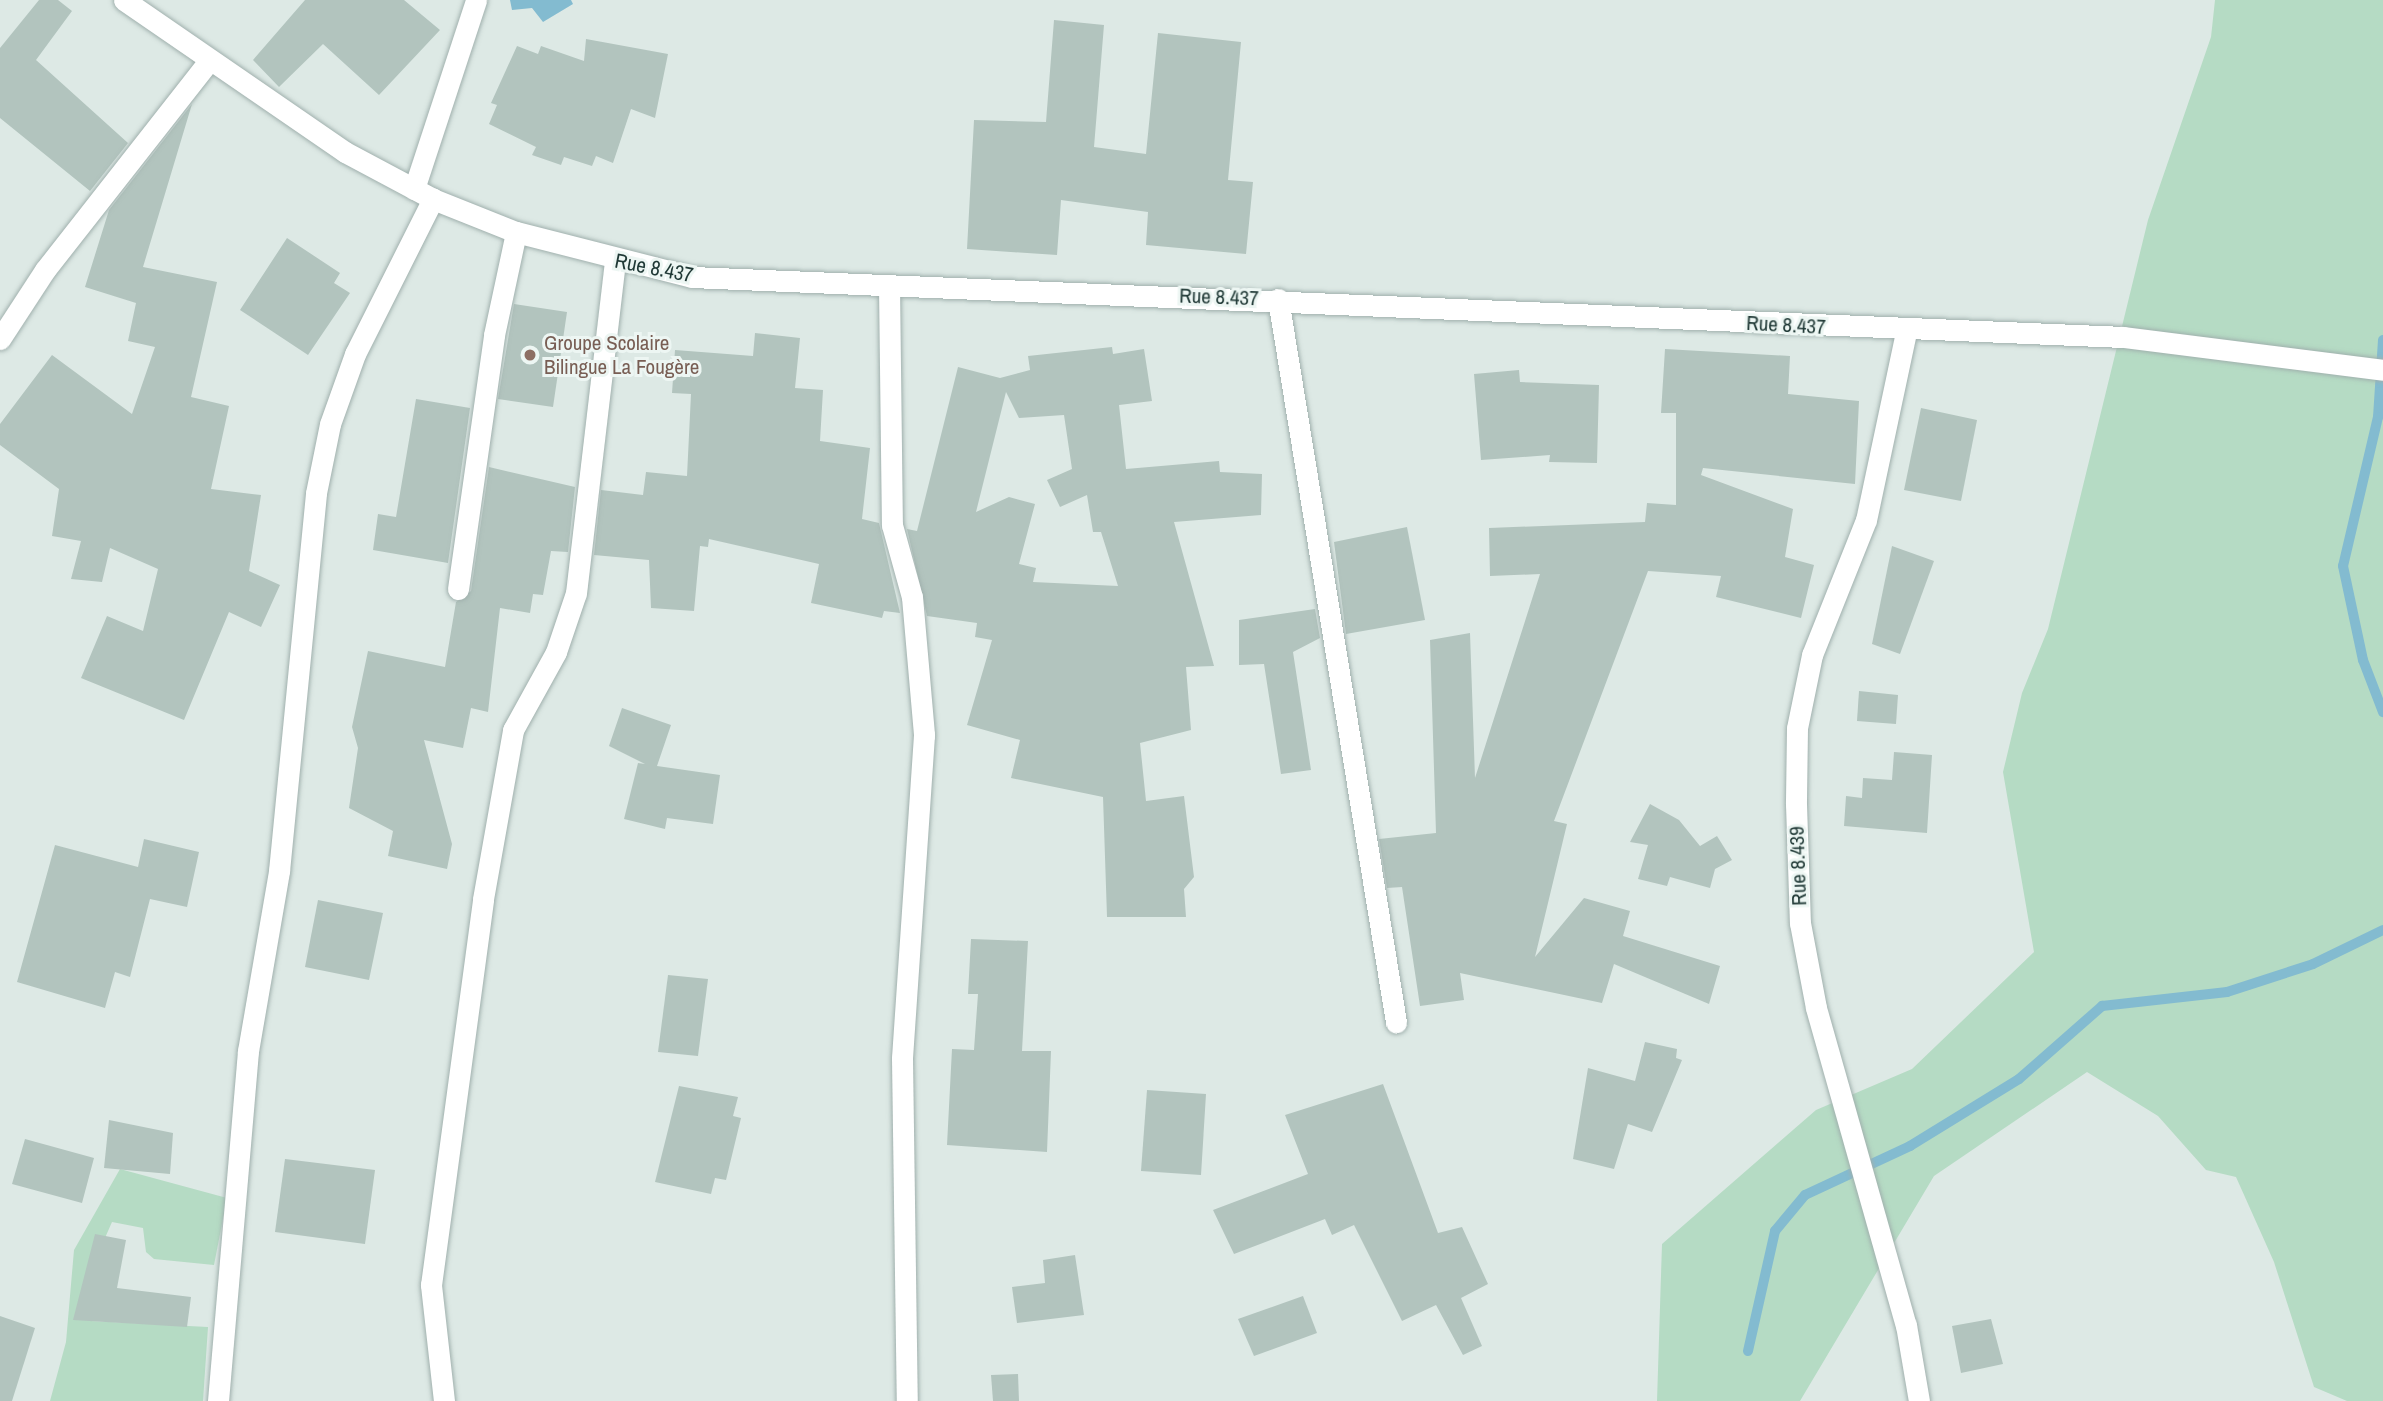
<!DOCTYPE html>
<meta charset="utf-8">
<style>
body{margin:0}
#map{position:relative;width:2383px;height:1401px;overflow:hidden;background:#dde9e5;font-family:"Archivo Narrow",sans-serif}
div>[style]{position:absolute}
.green>*{inset:0;background:#b5dbc4}
.water>*{inset:0;background:#83bbd0}
.stream>*{height:10px;margin:-5px;padding:0 5px;transform-origin:5px;border-radius:5px;background:#83bbd0}
.building>*{inset:0;background:#b2c4be}
.roads{filter:drop-shadow(0 0 2px #a0b0ad) drop-shadow(0 0 2px #a0b0ad)}
.minor>*{height:21px;margin:-10.5px;padding:0 10.5px;transform-origin:10.5px;border-radius:10.5px;background:#fff}
.tertiary>*{height:21px;margin:-10.5px;padding:0 10.5px;transform-origin:10.5px;border-radius:10.5px;background:#fff}
.secondary>*{height:21px;margin:-10.5px;padding:0 10.5px;transform-origin:10.5px;border-radius:10.5px;background:#fff}
.dots>*{width:19px;height:19px;translate:-50% -50%;box-sizing:border-box;border:4px solid #edf6f3;border-radius:50%}
span{translate:-50% -50%;white-space:nowrap;text-align:center;line-height:1.15;-webkit-text-stroke:6px #edf6f3;paint-order:stroke}
.street-label{font-size:21px;color:#1f3835}
.education-label{font-size:21px;color:#785e54}
.left{translate:0 -50%;text-align:left}
</style>
<div id="map">
<div class="green">
<div style="clip-path:polygon(2215px 0,2383px 0,2383px 1401px,2347px 1401px,2314px 1387px,2274px 1262px,2236px 1177px,2206px 1170px,2158px 1116px,2087px 1072px,1934px 1176px,1800px 1401px,1657px 1401px,1662px 1244px,1816px 1110px,1912px 1069px,2034px 952px,2003px 772px,2022px 693px,2048px 629px,2148px 220px,2211px 37px)"></div>
<div style="clip-path:polygon(120px 1169px,227px 1198px,214px 1265px,154px 1259px,146px 1252px,143px 1228px,112px 1222px,97px 1256px,91px 1321px,208px 1327px,203px 1401px,50px 1401px,66px 1342px,74px 1250px)"></div>
</div>
<div class="water">
<div style="clip-path:polygon(510px 0,571px 0,573px 4px,543px 22px,532px 8px,512px 10px)"></div>
</div>
<div class="stream">
<div style="left:2383px;top:340px;width:77px;rotate:93.7deg"></div>
<div style="left:2378px;top:417px;width:153px;rotate:103.2deg"></div>
<div style="left:2343px;top:566px;width:96px;rotate:78deg"></div>
<div style="left:2363px;top:660px;width:56px;rotate:69deg"></div>
<div style="left:1748px;top:1351px;width:123px;rotate:-77.3deg"></div>
<div style="left:1775px;top:1231px;width:47px;rotate:-50.2deg"></div>
<div style="left:1805px;top:1195px;width:116px;rotate:-25deg"></div>
<div style="left:1910px;top:1146px;width:128px;rotate:-31.6deg"></div>
<div style="left:2019px;top:1079px;width:111px;rotate:-41.3deg"></div>
<div style="left:2102px;top:1006px;width:126px;rotate:-6.4deg"></div>
<div style="left:2227px;top:992px;width:90px;rotate:-18deg"></div>
<div style="left:2313px;top:964px;width:78px;rotate:-25.9deg"></div>
</div>
<div class="building">
<div style="clip-path:polygon(39px 0,58px 0,72px 11px,36px 60px,128px 143px,90px 191px,0 118px,0 48px)"></div>
<div style="clip-path:polygon(305px 0,404px 0,440px 30px,379px 95px,323px 44px,279px 87px,253px 60px)"></div>
<div style="clip-path:polygon(1054px 20px,1104px 25px,1094px 147px,1146px 154px,1158px 33px,1241px 42px,1228px 180px,1253px 182px,1246px 254px,1146px 245px,1148px 212px,1061px 200px,1057px 255px,967px 249px,974px 120px,1046px 122px)"></div>
<div style="clip-path:polygon(586px 39px,668px 54px,655px 118px,631px 109px,613px 163px,596px 156px,592px 166px,564px 157px,561px 165px,532px 155px,536px 147px,489px 124px,497px 105px,491px 103px,517px 46px,538px 54px,541px 46px,584px 61px)"></div>
<div style="clip-path:polygon(192px 104px,143px 267px,217px 282px,191px 397px,229px 406px,211px 489px,261px 495px,249px 571px,280px 585px,261px 627px,229px 612px,184px 720px,81px 678px,107px 616px,143px 631px,158px 569px,110px 548px,102px 582px,71px 579px,81px 541px,52px 536px,59px 489px,0 445px,0 424px,52px 355px,132px 414px,155px 347px,128px 341px,136px 303px,85px 287px,109px 210px)"></div>
<div style="clip-path:polygon(287px 238px,340px 273px,334px 283px,350px 293px,308px 355px,240px 310px)"></div>
<div style="clip-path:polygon(514px 304px,567px 312px,553px 407px,498px 399px)"></div>
<div style="clip-path:polygon(755px 333px,800px 338px,795px 388px,823px 390px,820px 441px,870px 448px,862px 519px,879px 523px,900px 613px,884px 611px,882px 618px,811px 603px,819px 564px,709px 539px,708px 547px,700px 546px,694px 611px,651px 608px,649px 560px,594px 555px,601px 490px,643px 495px,646px 472px,687px 476px,691px 394px,672px 393px,675px 350px,753px 356px)"></div>
<div style="clip-path:polygon(evenodd,1112px 347px,1113px 354px,1144px 349px,1152px 401px,1119px 405px,1126px 469px,1219px 461px,1220px 472px,1262px 474px,1261px 515px,1174px 522px,1214px 666px,1186px 667px,1191px 730px,1140px 743px,1146px 801px,1184px 796px,1194px 877px,1184px 889px,1186px 917px,1107px 917px,1103px 797px,1011px 778px,1020px 740px,967px 725px,992px 640px,975px 637px,977px 623px,927px 616px,907px 529px,917px 531px,958px 367px,1000px 378px,1030px 370px,1028px 356px,1112px 347px,1006px 392px,1019px 418px,1064px 415px,1072px 469px,1047px 480px,1060px 507px,1087px 495px,1093px 532px,1101px 532px,1118px 586px,1033px 582px,1036px 568px,1019px 564px,1035px 504px,1009px 497px,976px 512px,1006px 392px)"></div>
<div style="clip-path:polygon(1665px 349px,1790px 356px,1788px 394px,1859px 401px,1855px 484px,1703px 468px,1701px 475px,1793px 509px,1785px 557px,1814px 565px,1801px 618px,1716px 597px,1721px 576px,1648px 571px,1554px 821px,1567px 824px,1535px 957px,1584px 898px,1630px 911px,1623px 936px,1720px 966px,1709px 1004px,1614px 964px,1602px 1003px,1460px 973px,1464px 1000px,1420px 1006px,1402px 887px,1387px 888px,1379px 839px,1436px 833px,1430px 640px,1470px 633px,1475px 778px,1540px 574px,1490px 576px,1489px 528px,1645px 522px,1647px 503px,1676px 505px,1676px 413px,1661px 413px)"></div>
<div style="clip-path:polygon(1519px 370px,1520px 382px,1599px 385px,1597px 463px,1549px 462px,1550px 455px,1481px 460px,1474px 374px)"></div>
<div style="clip-path:polygon(416px 399px,470px 408px,448px 563px,373px 550px,378px 514px,396px 517px)"></div>
<div style="clip-path:polygon(1921px 408px,1977px 420px,1961px 501px,1904px 490px)"></div>
<div style="clip-path:polygon(489px 467px,575px 487px,568px 552px,551px 551px,543px 595px,533px 594px,530px 613px,500px 608px,488px 712px,471px 708px,463px 748px,424px 740px,452px 844px,447px 869px,388px 856px,393px 831px,349px 808px,358px 748px,352px 727px,368px 651px,445px 667px,456px 602px,471px 591px)"></div>
<div style="clip-path:polygon(1407px 527px,1425px 620px,1346px 634px,1334px 542px)"></div>
<div style="clip-path:polygon(1892px 546px,1934px 561px,1900px 654px,1872px 644px)"></div>
<div style="clip-path:polygon(1315px 609px,1320px 638px,1293px 652px,1311px 770px,1281px 774px,1264px 664px,1239px 665px,1239px 620px)"></div>
<div style="clip-path:polygon(1859px 691px,1898px 695px,1896px 724px,1857px 721px)"></div>
<div style="clip-path:polygon(622px 708px,671px 725px,657px 766px,720px 775px,713px 824px,667px 818px,665px 829px,624px 819px,638px 763px,645px 764px,609px 746px)"></div>
<div style="clip-path:polygon(1894px 752px,1932px 755px,1927px 833px,1844px 826px,1846px 796px,1862px 798px,1863px 778px,1892px 780px)"></div>
<div style="clip-path:polygon(1650px 804px,1679px 820px,1700px 846px,1717px 836px,1732px 860px,1715px 869px,1710px 888px,1670px 877px,1667px 886px,1638px 879px,1648px 845px,1630px 842px)"></div>
<div style="clip-path:polygon(144px 839px,199px 852px,187px 907px,150px 899px,130px 977px,115px 972px,105px 1008px,17px 982px,55px 845px,138px 867px)"></div>
<div style="clip-path:polygon(318px 900px,383px 913px,369px 980px,305px 967px)"></div>
<div style="clip-path:polygon(971px 939px,1028px 941px,1022px 1051px,1051px 1051px,1047px 1152px,947px 1145px,952px 1049px,974px 1050px,978px 994px,968px 994px)"></div>
<div style="clip-path:polygon(668px 975px,708px 979px,698px 1056px,658px 1052px)"></div>
<div style="clip-path:polygon(1645px 1042px,1677px 1049px,1676px 1058px,1682px 1060px,1652px 1132px,1628px 1124px,1614px 1169px,1573px 1159px,1588px 1068px,1635px 1081px)"></div>
<div style="clip-path:polygon(1383px 1084px,1438px 1233px,1462px 1227px,1488px 1284px,1461px 1298px,1482px 1346px,1463px 1355px,1436px 1305px,1402px 1321px,1354px 1225px,1332px 1235px,1325px 1219px,1234px 1254px,1213px 1210px,1308px 1174px,1285px 1115px)"></div>
<div style="clip-path:polygon(679px 1086px,738px 1097px,733px 1116px,741px 1118px,726px 1180px,715px 1178px,711px 1194px,655px 1182px)"></div>
<div style="clip-path:polygon(1147px 1090px,1206px 1094px,1201px 1175px,1141px 1171px)"></div>
<div style="clip-path:polygon(109px 1120px,173px 1133px,170px 1174px,104px 1168px)"></div>
<div style="clip-path:polygon(25px 1139px,94px 1158px,82px 1203px,12px 1184px)"></div>
<div style="clip-path:polygon(285px 1159px,375px 1170px,365px 1244px,275px 1232px)"></div>
<div style="clip-path:polygon(95px 1234px,126px 1240px,117px 1288px,191px 1297px,187px 1327px,73px 1320px)"></div>
<div style="clip-path:polygon(1075px 1255px,1084px 1315px,1017px 1323px,1012px 1287px,1045px 1283px,1043px 1260px)"></div>
<div style="clip-path:polygon(1303px 1296px,1317px 1333px,1254px 1356px,1238px 1319px)"></div>
<div style="clip-path:polygon(0 1316px,35px 1328px,12px 1401px,0 1401px)"></div>
<div style="clip-path:polygon(1991px 1319px,2003px 1364px,1961px 1373px,1952px 1326px)"></div>
<div style="clip-path:polygon(1018px 1374px,1019px 1401px,993px 1401px,991px 1375px)"></div>
</div>
<div class="roads">
<div class="minor">
<div style="left:414px;top:189px;width:199px;rotate:-71.8deg"></div>
<div style="left:889px;top:285px;width:240px;rotate:89.3deg"></div>
<div style="left:892px;top:525px;width:75px;rotate:74.5deg"></div>
<div style="left:912px;top:597px;width:139px;rotate:85deg"></div>
<div style="left:924px;top:735px;width:324px;rotate:93.9deg"></div>
<div style="left:902px;top:1058px;width:343px;rotate:89.2deg"></div>
<div style="left:1278px;top:299px;width:733px;rotate:80.73deg"></div>
<div style="left:0;top:339px;width:82px;rotate:-56.9deg"></div>
<div style="left:45px;top:270px;width:264px;rotate:-51.9deg"></div>
<div style="left:458px;top:589px;width:257px;rotate:-81.9deg"></div>
<div style="left:494px;top:335px;width:105px;rotate:-77.9deg"></div>
<div style="left:218px;top:1401px;width:351px;rotate:-85.1deg"></div>
<div style="left:248px;top:1051px;width:183px;rotate:-80.2deg"></div>
<div style="left:279px;top:871px;width:380px;rotate:-84.4deg"></div>
<div style="left:316px;top:493px;width:70px;rotate:-78.5deg"></div>
<div style="left:330px;top:424px;width:74px;rotate:-70.3deg"></div>
<div style="left:355px;top:354px;width:174px;rotate:-63.3deg"></div>
<div style="left:444px;top:1401px;width:117px;rotate:-96.4deg"></div>
<div style="left:431px;top:1285px;width:389px;rotate:-82.3deg"></div>
<div style="left:483px;top:899px;width:172px;rotate:-79.9deg"></div>
<div style="left:513px;top:730px;width:89px;rotate:-61.1deg"></div>
<div style="left:556px;top:652px;width:62px;rotate:-71.3deg"></div>
<div style="left:576px;top:593px;width:334px;rotate:-83.3deg"></div>
</div>
<div class="tertiary">
<div style="left:1906px;top:332px;width:192px;rotate:102deg"></div>
<div style="left:1866px;top:520px;width:145px;rotate:111.8deg"></div>
<div style="left:1812px;top:655px;width:75px;rotate:101.6deg"></div>
<div style="left:1797px;top:728px;width:76px;rotate:90.8deg"></div>
<div style="left:1796px;top:804px;width:119px;rotate:88.1deg"></div>
<div style="left:1800px;top:923px;width:86px;rotate:79.3deg"></div>
<div style="left:1816px;top:1008px;width:330px;rotate:74.2deg"></div>
<div style="left:1906px;top:1325px;width:77px;rotate:80.3deg"></div>
</div>
<div class="secondary">
<div style="left:124px;top:0;width:268px;rotate:34.5deg"></div>
<div style="left:345px;top:152px;width:100px;rotate:28.1deg"></div>
<div style="left:433px;top:199px;width:89px;rotate:21.7deg"></div>
<div style="left:516px;top:232px;width:182px;rotate:14.3deg"></div>
<div style="left:692px;top:277px;width:1432px;rotate:2.4deg"></div>
<div style="left:2123px;top:337px;width:262px;rotate:7.2deg"></div>
</div>
</div>
<div class="dots">
<div style="left:530px;top:355px;background:#8d6e63"></div>
</div>
<div class="street-label">
<span style="left:654px;top:268px;rotate:11deg">Rue 8.437</span>
<span style="left:1219px;top:297px;rotate:2deg">Rue 8.437</span>
<span style="left:1786px;top:325px;rotate:3deg">Rue 8.437</span>
<span style="left:1798px;top:866px;rotate:-92deg">Rue 8.439</span>
</div>
<div class="education-label">
<span class="left" style="left:544px;top:355px">Groupe Scolaire<br>Bilingue La Fougère</span>
</div>
</div>
